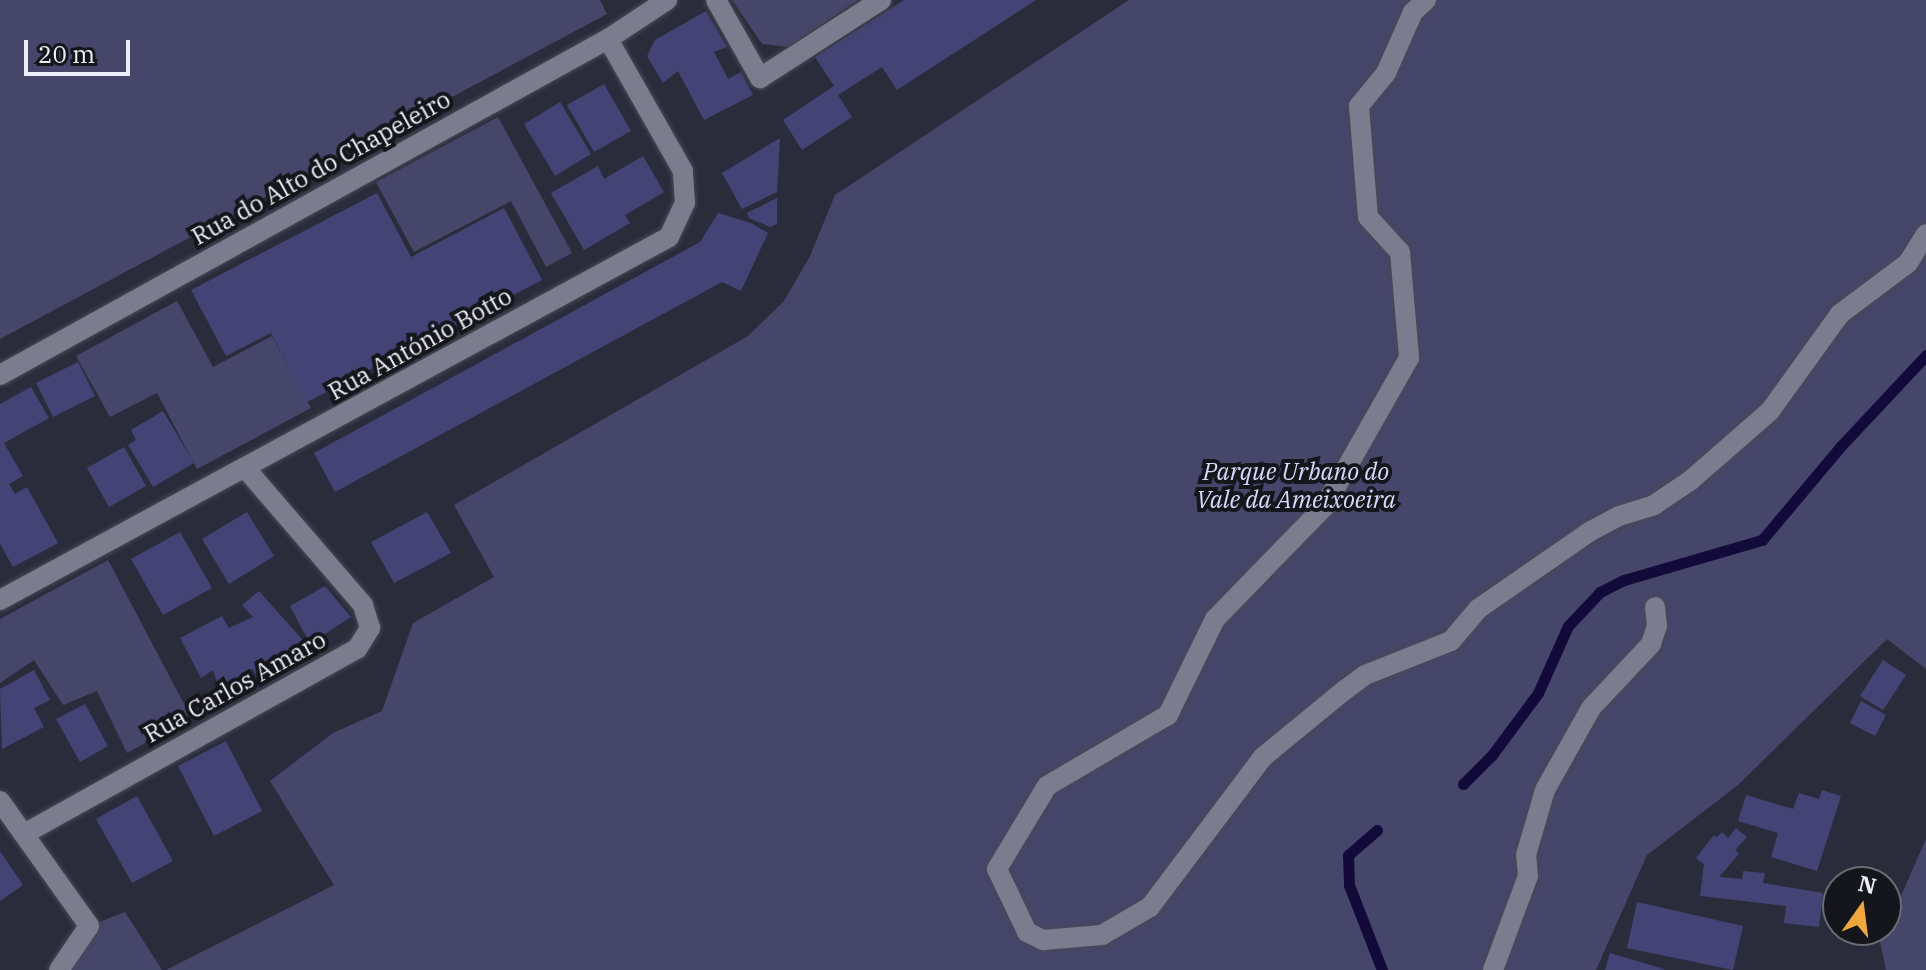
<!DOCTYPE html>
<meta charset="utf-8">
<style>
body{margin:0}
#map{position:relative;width:1926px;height:970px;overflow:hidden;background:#2b2c3b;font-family:"IBM Plex Serif",serif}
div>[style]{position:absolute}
.green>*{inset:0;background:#45466a}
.stream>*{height:11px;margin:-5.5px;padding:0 5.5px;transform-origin:5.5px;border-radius:5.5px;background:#120b39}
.building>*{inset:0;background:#444376}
.roads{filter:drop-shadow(0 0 2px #484855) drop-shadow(0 0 2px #484855)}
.street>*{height:20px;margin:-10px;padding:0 10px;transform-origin:10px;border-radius:10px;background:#7b7c8e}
span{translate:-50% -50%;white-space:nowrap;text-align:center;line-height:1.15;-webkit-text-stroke:8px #15151c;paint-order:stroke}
.street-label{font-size:24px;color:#ecedf7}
.park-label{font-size:24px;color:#d8dafc;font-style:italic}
.north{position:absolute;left:1822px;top:866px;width:80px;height:80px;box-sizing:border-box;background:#15151c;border:2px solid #6b6b74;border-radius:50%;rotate:14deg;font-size:22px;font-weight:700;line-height:32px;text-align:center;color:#ecedf7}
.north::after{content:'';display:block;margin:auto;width:28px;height:36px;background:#efa73d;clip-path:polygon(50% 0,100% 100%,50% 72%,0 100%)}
.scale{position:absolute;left:24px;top:40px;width:106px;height:36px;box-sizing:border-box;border:4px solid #ecedf7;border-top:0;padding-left:10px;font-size:24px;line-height:28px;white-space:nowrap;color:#ecedf7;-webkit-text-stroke:6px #15151c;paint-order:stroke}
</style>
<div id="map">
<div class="green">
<div style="clip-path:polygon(0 0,600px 0,607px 14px,0 339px)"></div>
<div style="clip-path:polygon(732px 0,858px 0,788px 47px,762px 44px)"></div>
<div style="clip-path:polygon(1129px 0,1926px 0,1926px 669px,1887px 639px,1738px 785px,1647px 855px,1596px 970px,166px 970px,334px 885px,270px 781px,333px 733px,382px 711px,413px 623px,494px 577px,454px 505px,748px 336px,784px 301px,810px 256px,835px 195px)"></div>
<div style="clip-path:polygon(498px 117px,572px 253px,546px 267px,511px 201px,414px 252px,376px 182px)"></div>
<div style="clip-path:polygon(177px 301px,213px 367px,272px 336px,311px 408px,197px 469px,157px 393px,110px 417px,76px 356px)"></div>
<div style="clip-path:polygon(108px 560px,191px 717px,127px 753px,97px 691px,63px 705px,34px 660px,0 683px,0 619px)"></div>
<div style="clip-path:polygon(1926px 839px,1926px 970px,1886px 970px,1879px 937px,1886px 930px)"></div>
<div style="clip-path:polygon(125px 912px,162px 970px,59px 970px,89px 926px)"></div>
</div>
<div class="stream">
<div style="left:1463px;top:784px;width:41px;rotate:-45deg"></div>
<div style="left:1492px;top:755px;width:77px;rotate:-53.4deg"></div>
<div style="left:1538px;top:693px;width:73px;rotate:-65.9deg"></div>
<div style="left:1568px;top:626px;width:47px;rotate:-46.7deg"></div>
<div style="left:1600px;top:592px;width:27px;rotate:-27deg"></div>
<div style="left:1624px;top:580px;width:144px;rotate:-16.2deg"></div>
<div style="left:1762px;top:540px;width:121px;rotate:-50deg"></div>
<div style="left:1840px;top:447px;width:126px;rotate:-46.9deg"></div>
<div style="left:1377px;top:830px;width:38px;rotate:139deg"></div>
<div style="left:1348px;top:855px;width:30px;rotate:88deg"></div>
<div style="left:1349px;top:885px;width:91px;rotate:68.8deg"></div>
</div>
<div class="building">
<div style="clip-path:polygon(904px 0,1036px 0,897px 90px,882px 67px,838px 95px,852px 117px,802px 150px,783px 120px,834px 86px,815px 57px)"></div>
<div style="clip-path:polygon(706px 11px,727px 47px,714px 52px,728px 79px,741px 72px,753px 95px,704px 120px,678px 71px,663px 83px,647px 56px,655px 40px)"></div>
<div style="clip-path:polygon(604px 84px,631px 131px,594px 152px,567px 105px)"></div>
<div style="clip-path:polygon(560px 102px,591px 154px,555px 176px,524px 124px)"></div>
<div style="clip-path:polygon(780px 138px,777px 192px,742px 209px,722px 173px)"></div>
<div style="clip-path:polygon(643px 156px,664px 192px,625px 215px,630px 223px,584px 250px,551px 193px,598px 166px,604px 179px)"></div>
<div style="clip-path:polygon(377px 193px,411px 257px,504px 208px,542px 280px,307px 402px,271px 333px,226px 356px,191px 290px)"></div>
<div style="clip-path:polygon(777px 198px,777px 224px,770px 227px,749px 218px,747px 213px)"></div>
<div style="clip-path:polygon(718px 213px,751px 223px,768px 233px,741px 291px,722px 282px,335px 492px,314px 453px,700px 242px)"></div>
<div style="clip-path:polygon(78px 362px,95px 396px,53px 417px,36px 383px)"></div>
<div style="clip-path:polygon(31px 387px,49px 418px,4px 443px,23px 476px,9px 484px,15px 494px,27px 487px,58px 543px,13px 567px,0 544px,0 404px)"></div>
<div style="clip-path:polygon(163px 411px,194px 463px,153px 487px,128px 445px,136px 440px,131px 430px)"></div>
<div style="clip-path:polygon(124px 447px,146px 486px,109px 507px,87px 468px)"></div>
<div style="clip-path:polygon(247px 512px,274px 556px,229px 584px,202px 539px)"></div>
<div style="clip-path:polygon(427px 512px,451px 553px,394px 583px,371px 542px)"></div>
<div style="clip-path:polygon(180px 532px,212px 588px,163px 615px,131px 559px)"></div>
<div style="clip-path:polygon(325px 586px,351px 617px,310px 644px,290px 606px)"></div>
<div style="clip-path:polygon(259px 591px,308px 646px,255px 674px,253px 669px,219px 687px,213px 670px,201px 678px,180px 638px,222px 616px,229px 628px,253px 617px,242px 605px)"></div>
<div style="clip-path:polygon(1883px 660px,1906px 675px,1883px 710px,1860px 696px)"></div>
<div style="clip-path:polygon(34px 670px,50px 700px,34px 708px,44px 727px,2px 749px,0 689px)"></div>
<div style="clip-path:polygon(1861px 701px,1886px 715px,1875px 736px,1850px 723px)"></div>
<div style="clip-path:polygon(85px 704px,108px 746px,80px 762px,56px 719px)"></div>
<div style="clip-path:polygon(226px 741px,262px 811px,214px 836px,178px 766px)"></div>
<div style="clip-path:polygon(1822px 790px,1841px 796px,1817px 871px,1771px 857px,1778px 833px,1738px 821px,1746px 795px,1793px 809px,1799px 793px,1819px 799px)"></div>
<div style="clip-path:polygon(137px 796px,173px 861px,132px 883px,96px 819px)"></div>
<div style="clip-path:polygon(1736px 828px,1747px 837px,1735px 850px,1739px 854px,1719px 877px,1742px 879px,1743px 871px,1765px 873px,1763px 883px,1823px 893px,1819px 927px,1784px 923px,1786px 906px,1700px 896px,1704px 864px,1696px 858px,1714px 835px,1717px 837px,1722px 832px,1728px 838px)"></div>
<div style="clip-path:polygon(0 851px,23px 885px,0 901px)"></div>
<div style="clip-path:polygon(1637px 902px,1743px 926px,1733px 970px,1627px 948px)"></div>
<div style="clip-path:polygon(1610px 953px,1664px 969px,1664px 970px,1605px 970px)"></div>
</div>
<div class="roads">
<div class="street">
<div style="left:716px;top:0;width:90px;rotate:60.6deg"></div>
<div style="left:760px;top:78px;width:144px;rotate:-32.8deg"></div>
<div style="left:1426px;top:0;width:18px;rotate:137deg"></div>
<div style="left:1413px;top:12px;width:67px;rotate:113.9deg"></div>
<div style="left:1386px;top:73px;width:43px;rotate:129.3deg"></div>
<div style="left:1359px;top:106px;width:111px;rotate:85.4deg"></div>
<div style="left:1368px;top:217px;width:47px;rotate:47.6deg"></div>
<div style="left:1400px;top:252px;width:106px;rotate:85.1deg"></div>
<div style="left:1409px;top:358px;width:170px;rotate:119.6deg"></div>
<div style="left:1325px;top:506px;width:158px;rotate:134.2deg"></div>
<div style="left:1215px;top:619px;width:107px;rotate:116.1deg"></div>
<div style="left:1168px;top:715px;width:140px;rotate:149.6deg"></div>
<div style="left:1047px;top:786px;width:97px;rotate:121.1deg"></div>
<div style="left:997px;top:869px;width:70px;rotate:64.5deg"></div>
<div style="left:1027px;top:932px;width:18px;rotate:27deg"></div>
<div style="left:1043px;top:940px;width:59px;rotate:-4.8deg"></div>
<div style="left:1102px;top:935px;width:56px;rotate:-30.3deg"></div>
<div style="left:1150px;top:907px;width:188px;rotate:-53deg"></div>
<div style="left:1263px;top:757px;width:106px;rotate:-39.3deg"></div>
<div style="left:1345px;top:690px;width:25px;rotate:-37deg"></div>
<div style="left:1365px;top:675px;width:92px;rotate:-21.6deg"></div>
<div style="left:1451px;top:641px;width:42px;rotate:-49.8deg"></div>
<div style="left:1478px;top:609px;width:135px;rotate:-34.7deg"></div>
<div style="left:1589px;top:532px;width:34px;rotate:-28deg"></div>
<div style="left:1619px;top:516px;width:37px;rotate:-17deg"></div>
<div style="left:1654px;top:505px;width:45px;rotate:-34deg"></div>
<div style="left:1691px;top:480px;width:105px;rotate:-41.1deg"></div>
<div style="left:1770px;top:411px;width:120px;rotate:-54.2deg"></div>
<div style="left:1840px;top:314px;width:85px;rotate:-36.9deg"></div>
<div style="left:1908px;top:263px;width:34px;rotate:-58deg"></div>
<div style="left:0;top:375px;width:695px;rotate:-28.93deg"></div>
<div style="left:608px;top:39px;width:71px;rotate:-33.5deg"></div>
<div style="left:0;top:600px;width:761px;rotate:-28.48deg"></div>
<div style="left:669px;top:237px;width:38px;rotate:-65deg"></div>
<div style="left:685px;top:203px;width:32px;rotate:-94deg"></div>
<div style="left:683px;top:171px;width:152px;rotate:-119.6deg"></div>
<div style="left:0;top:801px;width:153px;rotate:54.5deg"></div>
<div style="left:89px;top:926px;width:53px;rotate:124.3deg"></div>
<div style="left:24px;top:834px;width:381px;rotate:-29.1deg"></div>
<div style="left:357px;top:649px;width:25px;rotate:-58deg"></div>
<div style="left:370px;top:628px;width:24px;rotate:-107deg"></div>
<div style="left:363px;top:605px;width:179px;rotate:-130.7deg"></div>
<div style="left:1493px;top:970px;width:100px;rotate:-69.6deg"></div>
<div style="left:1528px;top:876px;width:21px;rotate:-95deg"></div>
<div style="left:1526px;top:855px;width:68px;rotate:-73.7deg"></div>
<div style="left:1545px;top:790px;width:94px;rotate:-60.7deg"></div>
<div style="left:1591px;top:708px;width:88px;rotate:-46.8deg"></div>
<div style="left:1651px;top:644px;width:19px;rotate:-72deg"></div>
<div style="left:1657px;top:626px;width:19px;rotate:-96deg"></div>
</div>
</div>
<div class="street-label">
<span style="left:321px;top:168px;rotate:-29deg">Rua do Alto do Chapeleiro</span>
<span style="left:420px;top:344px;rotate:-29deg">Rua António Botto</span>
<span style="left:235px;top:687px;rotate:-29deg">Rua Carlos Amaro</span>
</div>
<div class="park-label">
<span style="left:1296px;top:486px">Parque Urbano do<br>Vale da Ameixoeira</span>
</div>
<div class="north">N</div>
<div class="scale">20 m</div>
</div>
